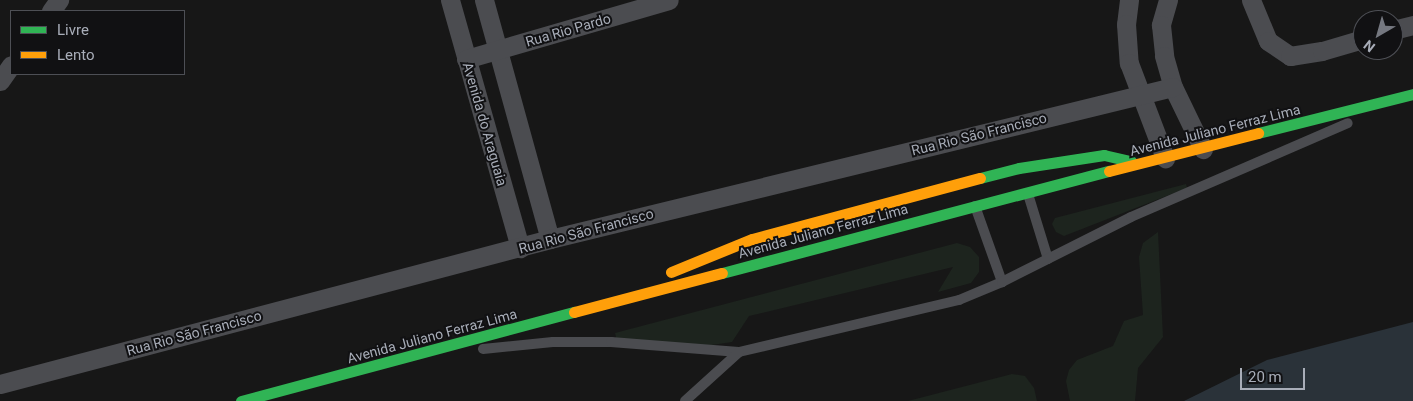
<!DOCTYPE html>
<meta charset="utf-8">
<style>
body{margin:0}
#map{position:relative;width:1413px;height:401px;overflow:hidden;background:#171717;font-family:Roboto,sans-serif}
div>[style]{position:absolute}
.green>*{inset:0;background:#1d241e}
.water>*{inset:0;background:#2a3239}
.lane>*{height:10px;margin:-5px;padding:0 5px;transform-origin:5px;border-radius:5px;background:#4b4c50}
.street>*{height:19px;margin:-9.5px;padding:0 9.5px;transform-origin:9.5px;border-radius:9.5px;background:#4b4c50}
.fast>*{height:11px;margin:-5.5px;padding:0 5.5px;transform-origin:5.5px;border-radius:5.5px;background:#30b455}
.slow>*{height:11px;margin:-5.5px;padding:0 5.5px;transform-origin:5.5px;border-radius:5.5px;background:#ff9f0a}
span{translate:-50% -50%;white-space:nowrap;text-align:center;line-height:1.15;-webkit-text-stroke:4px #111113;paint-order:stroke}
.street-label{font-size:14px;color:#a8adb8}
.legend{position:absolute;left:10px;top:10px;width:175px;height:65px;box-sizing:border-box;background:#111113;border:1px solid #4d4f55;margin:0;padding:6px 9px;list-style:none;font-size:15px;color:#a8adb8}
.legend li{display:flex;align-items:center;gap:10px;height:25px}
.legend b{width:25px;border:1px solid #4d4f55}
.north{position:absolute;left:1353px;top:10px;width:50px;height:50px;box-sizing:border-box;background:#111113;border:1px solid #4d4f55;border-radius:50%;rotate:218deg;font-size:14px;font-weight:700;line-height:20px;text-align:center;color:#a8adb8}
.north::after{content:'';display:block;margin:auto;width:18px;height:22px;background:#757880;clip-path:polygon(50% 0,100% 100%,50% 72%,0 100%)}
.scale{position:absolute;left:1240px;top:368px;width:65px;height:22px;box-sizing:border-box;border:2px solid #a8adb8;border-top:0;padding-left:6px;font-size:15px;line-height:18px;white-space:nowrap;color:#a8adb8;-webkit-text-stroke:4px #111113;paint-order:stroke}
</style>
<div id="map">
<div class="green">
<div style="clip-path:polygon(1186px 184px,1187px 188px,1064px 236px,1056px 232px,1052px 224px,1055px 218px)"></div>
<div style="clip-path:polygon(1158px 232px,1163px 337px,1138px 368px,1135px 401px,1070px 401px,1066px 381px,1069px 370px,1077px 360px,1113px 346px,1124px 321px,1143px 315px,1139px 257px,1143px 243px)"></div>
<div style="clip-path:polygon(957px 243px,970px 247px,979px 257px,979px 272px,971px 283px,938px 292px,953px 267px,749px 316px,732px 342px,705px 346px,617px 341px,615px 333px)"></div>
<div style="clip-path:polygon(1012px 374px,1025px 376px,1034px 388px,1037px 401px,908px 401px)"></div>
</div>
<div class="water">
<div style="clip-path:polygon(1413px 322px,1413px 401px,1184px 401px,1267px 360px)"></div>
</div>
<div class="lane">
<div style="left:1028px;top:194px;width:68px;rotate:72.9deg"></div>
<div style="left:975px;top:206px;width:81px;rotate:70.4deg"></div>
<div style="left:483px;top:349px;width:70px;rotate:-5.7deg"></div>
<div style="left:553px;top:342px;width:58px"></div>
<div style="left:611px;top:342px;width:128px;rotate:4.5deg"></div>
<div style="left:739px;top:352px;width:226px;rotate:-13.3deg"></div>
<div style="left:959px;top:300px;width:47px;rotate:-22.7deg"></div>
<div style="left:1002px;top:282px;width:144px;rotate:-26.7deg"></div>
<div style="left:1131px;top:217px;width:236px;rotate:-23.4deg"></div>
<div style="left:685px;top:401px;width:73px;rotate:-42.2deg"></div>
</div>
<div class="street">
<div style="left:450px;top:0;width:258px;rotate:74.2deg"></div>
<div style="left:484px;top:0;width:248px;rotate:74.6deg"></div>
<div style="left:1129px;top:0;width:24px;rotate:97deg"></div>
<div style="left:1126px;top:24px;width:39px;rotate:86deg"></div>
<div style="left:1129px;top:63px;width:102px;rotate:69.2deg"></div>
<div style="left:1168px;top:0;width:26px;rotate:106deg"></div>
<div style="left:1161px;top:25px;width:31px;rotate:84deg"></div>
<div style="left:1164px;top:56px;width:32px;rotate:74deg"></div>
<div style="left:1173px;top:87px;width:69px;rotate:64.2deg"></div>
<div style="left:1251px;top:0;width:44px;rotate:67.5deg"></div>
<div style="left:1268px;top:41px;width:27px;rotate:34deg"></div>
<div style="left:1290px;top:56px;width:32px;rotate:-9deg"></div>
<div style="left:1322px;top:51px;width:43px;rotate:-16.3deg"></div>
<div style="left:51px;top:11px;width:14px;rotate:-54deg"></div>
<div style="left:1393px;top:30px;width:21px;rotate:-14deg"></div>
<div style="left:466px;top:59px;width:211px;rotate:-16.2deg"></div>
<div style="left:0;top:81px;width:19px;rotate:-55deg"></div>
<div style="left:0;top:384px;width:569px;rotate:-14.77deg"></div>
<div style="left:550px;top:239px;width:641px;rotate:-13.71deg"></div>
</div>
<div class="fast">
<div style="left:1258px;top:133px;width:160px;rotate:-14.1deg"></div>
<div style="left:980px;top:178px;width:40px;rotate:-14.4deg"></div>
<div style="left:1019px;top:168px;width:86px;rotate:-8.7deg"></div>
<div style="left:1104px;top:155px;width:28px;rotate:13deg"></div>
<div style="left:722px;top:273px;width:400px;rotate:-14.8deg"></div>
<div style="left:241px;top:401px;width:345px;rotate:-15deg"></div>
</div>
<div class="slow">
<div style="left:1109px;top:171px;width:154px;rotate:-14.3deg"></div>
<div style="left:671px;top:272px;width:87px;rotate:-22.2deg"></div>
<div style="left:752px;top:239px;width:236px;rotate:-15deg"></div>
<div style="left:574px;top:312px;width:153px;rotate:-14.8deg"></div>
</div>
<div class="street-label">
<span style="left:568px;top:30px;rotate:-16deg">Rua Rio Pardo</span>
<span style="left:485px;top:124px;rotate:74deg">Avenida do Araguaia</span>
<span style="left:1215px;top:130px;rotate:-14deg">Avenida Juliano Ferraz Lima</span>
<span style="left:979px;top:134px;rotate:-14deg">Rua Rio São Francisco</span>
<span style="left:586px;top:231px;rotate:-15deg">Rua Rio São Francisco</span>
<span style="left:823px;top:231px;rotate:-15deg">Avenida Juliano Ferraz Lima</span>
<span style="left:194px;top:333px;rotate:-15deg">Rua Rio São Francisco</span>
<span style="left:432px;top:336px;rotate:-15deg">Avenida Juliano Ferraz Lima</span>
</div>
<ul class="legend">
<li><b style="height:6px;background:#30b455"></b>Livre</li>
<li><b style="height:6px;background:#ff9f0a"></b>Lento</li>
</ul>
<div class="north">N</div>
<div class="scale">20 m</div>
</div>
